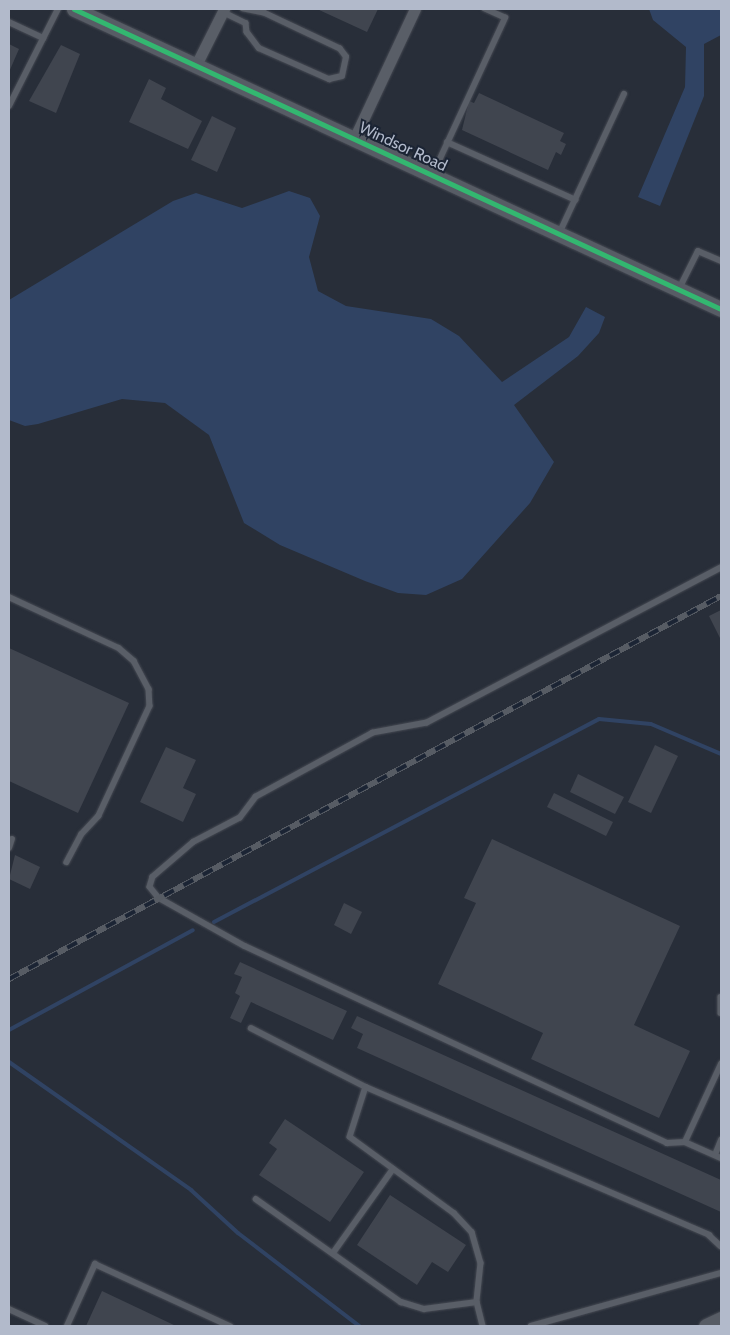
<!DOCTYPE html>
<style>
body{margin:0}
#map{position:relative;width:730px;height:1335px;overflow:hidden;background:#282e39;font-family:Cabin,sans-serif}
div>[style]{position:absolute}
.water>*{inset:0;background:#304363}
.stream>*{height:4px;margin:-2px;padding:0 2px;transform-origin:2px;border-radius:2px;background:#304363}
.building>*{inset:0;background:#40454f}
.roads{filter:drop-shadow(0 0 1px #454952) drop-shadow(0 0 1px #454952)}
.lane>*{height:5.5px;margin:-2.75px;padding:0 2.75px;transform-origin:2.75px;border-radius:2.75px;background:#595e67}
.street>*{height:11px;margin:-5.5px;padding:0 5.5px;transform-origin:5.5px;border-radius:5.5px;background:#595e67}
.secondary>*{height:15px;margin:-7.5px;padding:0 7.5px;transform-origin:7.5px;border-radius:7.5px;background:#575c65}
.rail>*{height:5.5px;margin-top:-2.75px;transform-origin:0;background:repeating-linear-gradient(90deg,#1b2434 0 11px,#575c64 0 22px);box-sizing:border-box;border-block:1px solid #575c64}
.cycleway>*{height:5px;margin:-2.5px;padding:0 2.5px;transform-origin:2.5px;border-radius:2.5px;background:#33b770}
span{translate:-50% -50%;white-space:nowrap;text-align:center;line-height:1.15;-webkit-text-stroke:4px #1b2434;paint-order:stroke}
.street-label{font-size:16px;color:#b2bacb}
.frame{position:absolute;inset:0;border:10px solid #b2bacb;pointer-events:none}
</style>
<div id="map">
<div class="water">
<div style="clip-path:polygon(649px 9px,721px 9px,721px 35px,704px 44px,704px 96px,660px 206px,638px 197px,685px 87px,686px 47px,653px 20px)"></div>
<div style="clip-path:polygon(289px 191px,310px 198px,320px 216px,309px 257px,318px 291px,346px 306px,431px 319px,459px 336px,502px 382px,569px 337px,586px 307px,605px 317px,599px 333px,578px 356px,514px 405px,554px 462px,530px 503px,462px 579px,426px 595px,398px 593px,365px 581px,280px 545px,244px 523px,209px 435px,165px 403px,122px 399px,38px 424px,25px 426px,9px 420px,9px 300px,173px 201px,196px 193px,242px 208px)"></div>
</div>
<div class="stream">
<div style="left:214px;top:922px;width:435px;rotate:-27.8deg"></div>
<div style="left:599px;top:719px;width:52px;rotate:5.5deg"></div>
<div style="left:651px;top:724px;width:76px;rotate:23.2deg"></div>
<div style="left:9px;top:1030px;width:209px;rotate:-28.5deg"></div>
<div style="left:9px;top:1062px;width:223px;rotate:35.1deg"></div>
<div style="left:191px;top:1190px;width:64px;rotate:42.5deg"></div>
<div style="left:238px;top:1233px;width:153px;rotate:37.5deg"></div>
</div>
<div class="building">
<div style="clip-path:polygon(317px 9px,378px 9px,367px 32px)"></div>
<div style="clip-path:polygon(9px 44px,19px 49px,9px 72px)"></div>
<div style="clip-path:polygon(61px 45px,80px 54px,56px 113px,29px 101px)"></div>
<div style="clip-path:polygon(149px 79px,166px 88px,161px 99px,202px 121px,188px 149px,129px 122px)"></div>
<div style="clip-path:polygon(479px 93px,564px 133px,560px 141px,566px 144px,561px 155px,556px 152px,548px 170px,462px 130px,469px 101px,474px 103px)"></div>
<div style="clip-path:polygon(212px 116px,236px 128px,217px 172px,191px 160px)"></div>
<div style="clip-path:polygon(721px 610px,721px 640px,709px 616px)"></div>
<div style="clip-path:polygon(9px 648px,129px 703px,78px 813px,9px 781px)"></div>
<div style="clip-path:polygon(655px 745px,678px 756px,651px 813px,628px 802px)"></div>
<div style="clip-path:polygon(166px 747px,196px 760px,183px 788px,196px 794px,183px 822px,140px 802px)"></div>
<div style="clip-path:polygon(578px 774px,624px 797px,615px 814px,570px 792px)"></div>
<div style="clip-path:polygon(554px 793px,613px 822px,606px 836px,547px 807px)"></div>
<div style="clip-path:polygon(492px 839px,680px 926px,634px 1025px,690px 1051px,659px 1118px,531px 1059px,543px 1033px,438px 984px,476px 903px,464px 898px)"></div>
<div style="clip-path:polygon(15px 855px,40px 867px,30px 889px,9px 879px)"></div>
<div style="clip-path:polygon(344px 903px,362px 912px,351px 934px,334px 925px)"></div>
<div style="clip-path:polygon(240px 962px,347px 1011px,333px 1040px,251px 1002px,241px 1023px,230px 1018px,240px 996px,235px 993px,242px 977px,234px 974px)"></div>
<div style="clip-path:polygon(357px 1016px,721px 1180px,721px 1212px,357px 1048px,363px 1034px,351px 1028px)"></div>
<div style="clip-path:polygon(285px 1119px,364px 1172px,330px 1222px,259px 1175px,277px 1149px,269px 1143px)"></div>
<div style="clip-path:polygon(390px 1195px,466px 1245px,448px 1272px,432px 1262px,417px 1285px,357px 1245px)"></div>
<div style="clip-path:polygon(102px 1291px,176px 1326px,86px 1326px)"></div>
</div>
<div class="roads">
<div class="lane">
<div style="left:223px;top:12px;width:25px;rotate:26deg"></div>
<div style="left:246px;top:23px;width:9px;rotate:84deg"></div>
<div style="left:247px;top:32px;width:20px;rotate:53deg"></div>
<div style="left:259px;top:48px;width:77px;rotate:23.9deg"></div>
<div style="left:329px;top:79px;width:13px;rotate:-13deg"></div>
<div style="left:342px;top:76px;width:19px;rotate:-78deg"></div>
<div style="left:346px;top:57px;width:10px;rotate:-127deg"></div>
<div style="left:340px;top:49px;width:84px;rotate:-154.7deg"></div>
<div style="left:264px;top:13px;width:21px;rotate:-169deg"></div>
<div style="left:9px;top:22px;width:38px;rotate:25deg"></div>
<div style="left:9px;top:106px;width:109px;rotate:-63.2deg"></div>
<div style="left:447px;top:142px;width:141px;rotate:24.2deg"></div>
<div style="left:433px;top:174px;width:172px;rotate:-65.2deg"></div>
<div style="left:505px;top:18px;width:22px;rotate:-156deg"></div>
<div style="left:559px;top:234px;width:154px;rotate:-65.1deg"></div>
<div style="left:679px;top:289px;width:42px;rotate:-63.4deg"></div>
<div style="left:698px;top:251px;width:25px;rotate:23deg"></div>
<div style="left:721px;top:568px;width:332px;rotate:152.2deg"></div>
<div style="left:427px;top:723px;width:55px;rotate:169.5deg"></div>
<div style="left:373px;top:733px;width:133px;rotate:151.3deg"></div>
<div style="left:256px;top:797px;width:26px;rotate:127deg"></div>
<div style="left:240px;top:818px;width:52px;rotate:152.4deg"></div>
<div style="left:194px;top:842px;width:54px;rotate:139.5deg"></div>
<div style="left:153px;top:877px;width:10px;rotate:107deg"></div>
<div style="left:150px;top:887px;width:14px;rotate:51deg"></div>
<div style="left:159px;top:898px;width:98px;rotate:29.2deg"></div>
<div style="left:245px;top:946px;width:466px;rotate:25deg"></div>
<div style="left:667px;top:1143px;width:18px;rotate:-3deg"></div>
<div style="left:685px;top:1142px;width:86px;rotate:-65.2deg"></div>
<div style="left:9px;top:597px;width:121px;rotate:24.9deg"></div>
<div style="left:119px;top:648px;width:20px;rotate:41deg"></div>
<div style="left:134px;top:661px;width:32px;rotate:62deg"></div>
<div style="left:149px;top:689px;width:17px;rotate:87deg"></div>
<div style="left:150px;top:706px;width:121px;rotate:114.9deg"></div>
<div style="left:99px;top:816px;width:25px;rotate:133deg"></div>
<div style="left:82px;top:834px;width:32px;rotate:118deg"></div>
<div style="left:9px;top:848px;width:9px;rotate:-72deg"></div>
<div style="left:721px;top:997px;width:16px;rotate:90deg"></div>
<div style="left:251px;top:1028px;width:129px;rotate:27.2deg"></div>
<div style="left:366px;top:1087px;width:52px;rotate:107.7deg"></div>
<div style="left:350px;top:1137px;width:129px;rotate:36.2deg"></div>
<div style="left:454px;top:1213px;width:26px;rotate:47deg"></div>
<div style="left:472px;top:1232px;width:32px;rotate:74deg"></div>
<div style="left:481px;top:1263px;width:39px;rotate:96deg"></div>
<div style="left:366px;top:1087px;width:374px;rotate:23.3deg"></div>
<div style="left:709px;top:1235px;width:16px;rotate:43deg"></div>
<div style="left:685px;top:1142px;width:39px;rotate:24deg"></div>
<div style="left:715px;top:1155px;width:16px;rotate:-68deg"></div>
<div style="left:256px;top:1199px;width:178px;rotate:35.4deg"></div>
<div style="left:401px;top:1302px;width:24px;rotate:17deg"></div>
<div style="left:424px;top:1309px;width:53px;rotate:-7.5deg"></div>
<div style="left:477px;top:1302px;width:25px;rotate:76deg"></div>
<div style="left:333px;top:1253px;width:103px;rotate:-54.5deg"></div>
<div style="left:9px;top:1309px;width:40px;rotate:25deg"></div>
<div style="left:67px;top:1326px;width:68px;rotate:-65.7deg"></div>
<div style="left:95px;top:1264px;width:149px;rotate:24.7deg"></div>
<div style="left:531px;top:1326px;width:197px;rotate:-15.6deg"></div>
</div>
<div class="street">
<div style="left:196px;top:65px;width:63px;rotate:-63.4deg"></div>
<div style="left:354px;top:139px;width:144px;rotate:-64.9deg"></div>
</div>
<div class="secondary">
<div style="left:74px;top:9px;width:713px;rotate:24.88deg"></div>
<div style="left:706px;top:1326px;width:17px;rotate:-25deg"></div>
</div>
</div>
<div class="rail">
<div style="left:9px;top:979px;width:808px;rotate:-28.28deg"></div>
</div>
<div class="cycleway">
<div style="left:74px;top:9px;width:713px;rotate:24.88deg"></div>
</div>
<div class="street-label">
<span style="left:403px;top:147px;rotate:25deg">Windsor Road</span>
</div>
<div class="frame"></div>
</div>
